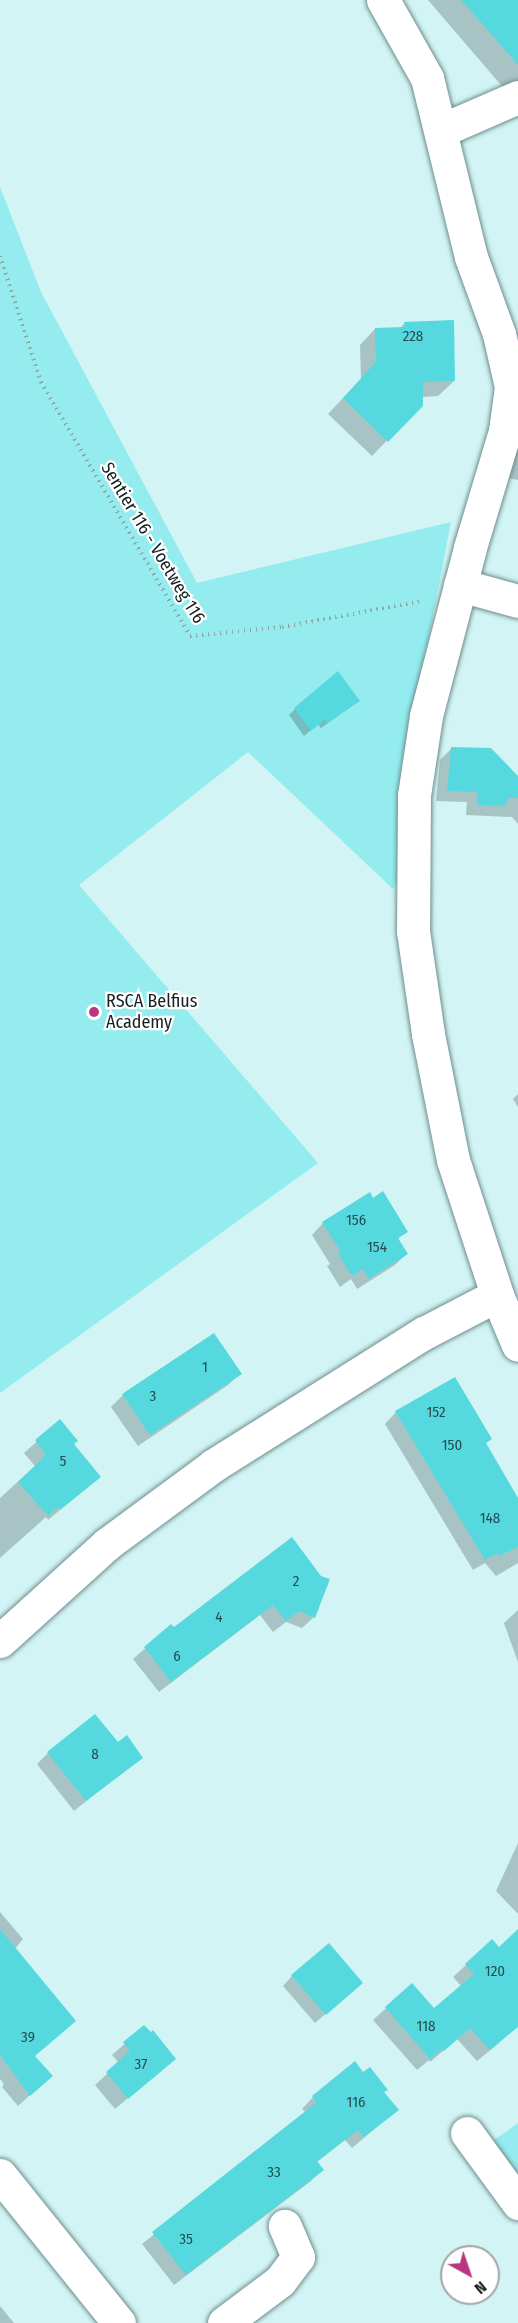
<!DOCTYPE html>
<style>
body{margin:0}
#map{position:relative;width:518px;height:2323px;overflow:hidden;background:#d2f4f5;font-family:"Fira Sans Condensed",sans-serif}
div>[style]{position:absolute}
.green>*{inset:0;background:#94ecef}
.shadow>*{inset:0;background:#0003}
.building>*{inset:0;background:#55d9de}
.path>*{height:4px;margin-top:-2px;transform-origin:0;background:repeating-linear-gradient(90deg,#8fa9aa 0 1.5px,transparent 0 6px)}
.roads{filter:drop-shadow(0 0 2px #6e8d8e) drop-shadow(0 0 2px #6e8d8e)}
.minor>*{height:33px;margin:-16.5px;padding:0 16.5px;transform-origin:16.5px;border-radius:16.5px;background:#fff}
.dots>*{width:16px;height:16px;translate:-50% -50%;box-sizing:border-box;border:3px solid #fff;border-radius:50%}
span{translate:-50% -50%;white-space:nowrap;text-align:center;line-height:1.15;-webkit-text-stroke:4.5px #fff;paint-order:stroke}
.number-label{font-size:15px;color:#244e50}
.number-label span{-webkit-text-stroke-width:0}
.street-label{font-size:18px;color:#142021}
.poi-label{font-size:18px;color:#142021}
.left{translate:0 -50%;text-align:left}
.north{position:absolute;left:440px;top:2245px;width:60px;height:60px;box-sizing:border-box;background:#fff;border:2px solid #a1a6a6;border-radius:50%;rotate:140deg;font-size:16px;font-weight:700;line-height:24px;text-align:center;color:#142021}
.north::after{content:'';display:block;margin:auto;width:21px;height:27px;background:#b83780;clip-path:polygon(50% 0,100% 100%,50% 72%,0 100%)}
</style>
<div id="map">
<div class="green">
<div style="clip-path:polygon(0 187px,41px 292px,197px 583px,451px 522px,406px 755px,400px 876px,393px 889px,248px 752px,79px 885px,318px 1163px,0 1393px)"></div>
<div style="clip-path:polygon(518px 2123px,518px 2175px,490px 2143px)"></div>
</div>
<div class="shadow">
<div style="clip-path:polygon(428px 0,518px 0,518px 82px,507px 92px)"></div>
<div style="clip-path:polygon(405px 323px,454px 381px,438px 396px,422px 397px,421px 405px,372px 456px,328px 414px,361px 379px,360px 345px,375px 329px,400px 328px)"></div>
<div style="clip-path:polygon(518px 439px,518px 480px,508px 478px)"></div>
<div style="clip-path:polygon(359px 701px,321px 728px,318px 724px,304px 736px,289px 715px,295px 709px)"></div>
<div style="clip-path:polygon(451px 749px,518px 779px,518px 824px,512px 817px,466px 815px,467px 802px,436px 801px,440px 760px)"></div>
<div style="clip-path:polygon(518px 1094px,518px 1107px,513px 1099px)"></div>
<div style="clip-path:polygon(323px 1223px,406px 1231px,397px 1240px,406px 1254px,395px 1265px,357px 1289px,351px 1279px,340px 1287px,327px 1266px,330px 1264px,312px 1235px)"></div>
<div style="clip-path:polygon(214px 1335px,240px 1374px,228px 1385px,138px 1446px,111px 1407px,123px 1395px)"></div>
<div style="clip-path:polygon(396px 1412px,490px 1439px,485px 1444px,518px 1501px,518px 1563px,496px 1576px,485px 1563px,473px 1570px,385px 1424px)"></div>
<div style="clip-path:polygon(60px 1421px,72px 1444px,99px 1477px,48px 1520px,46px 1517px,0 1558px,0 1498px,35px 1466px,24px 1453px)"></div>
<div style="clip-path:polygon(292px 1539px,314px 1617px,302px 1628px,286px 1622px,273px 1632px,260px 1615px,159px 1692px,133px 1659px,171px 1626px,174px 1629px)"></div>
<div style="clip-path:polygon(518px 1610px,518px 1662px,504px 1623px)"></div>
<div style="clip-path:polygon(118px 1744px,141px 1757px,74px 1811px,37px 1764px,48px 1753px)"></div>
<div style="clip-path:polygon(518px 1843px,518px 1914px,496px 1891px)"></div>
<div style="clip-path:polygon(0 1912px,23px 1939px,15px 1949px,34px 2057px,51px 2076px,18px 2106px,2px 2087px,4px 2084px,0 2079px)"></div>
<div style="clip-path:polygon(518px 1931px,518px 2022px,498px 2044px,477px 2061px,457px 2039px,430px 2062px,429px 2060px,417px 2070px,373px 2020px,412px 1985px,434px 2010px,462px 1987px,453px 1977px,466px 1965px,499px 1949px)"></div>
<div style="clip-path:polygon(292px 1976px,351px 1992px,315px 2023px,283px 1986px)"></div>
<div style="clip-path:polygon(144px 2027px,174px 2059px,115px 2109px,95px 2085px,119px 2063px,112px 2055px)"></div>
<div style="clip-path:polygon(363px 2074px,397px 2110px,352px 2148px,345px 2140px,316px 2163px,322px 2170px,311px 2181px,174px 2285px,142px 2244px,306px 2113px,302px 2109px,313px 2097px)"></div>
<div style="clip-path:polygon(0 2306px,14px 2323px,0 2323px)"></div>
</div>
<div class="building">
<div style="clip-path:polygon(461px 0,518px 0,518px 65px,486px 28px)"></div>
<div style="clip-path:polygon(454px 320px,455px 381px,423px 382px,423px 406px,388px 442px,343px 398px,376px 362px,375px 328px,404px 327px,404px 322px)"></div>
<div style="clip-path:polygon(338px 671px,360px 701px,327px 723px,325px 719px,311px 731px,294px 708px)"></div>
<div style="clip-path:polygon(451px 747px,491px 748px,518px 776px,518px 798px,507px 798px,506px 806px,477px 805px,477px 792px,447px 791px)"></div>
<div style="clip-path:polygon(383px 1191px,408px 1232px,398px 1238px,408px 1254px,369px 1279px,363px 1269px,352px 1276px,338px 1254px,341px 1252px,322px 1222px,370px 1192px,373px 1198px)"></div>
<div style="clip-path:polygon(214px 1333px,242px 1374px,150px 1435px,122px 1394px)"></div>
<div style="clip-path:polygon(455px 1377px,492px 1439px,486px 1443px,518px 1498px,518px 1547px,499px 1556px,497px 1553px,485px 1560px,395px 1411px)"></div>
<div style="clip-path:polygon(60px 1419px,78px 1441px,74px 1444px,101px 1477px,60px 1510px,58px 1507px,48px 1516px,18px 1482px,46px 1455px,35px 1440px)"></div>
<div style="clip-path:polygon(292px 1537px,321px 1576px,330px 1579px,315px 1618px,299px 1611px,286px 1621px,273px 1605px,171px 1682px,144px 1647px,171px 1624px,174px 1627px)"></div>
<div style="clip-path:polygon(95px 1714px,118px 1742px,127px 1735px,143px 1758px,86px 1801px,47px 1752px)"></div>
<div style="clip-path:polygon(0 1929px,76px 2021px,35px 2056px,53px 2076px,30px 2096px,0 2055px)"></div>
<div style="clip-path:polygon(518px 1929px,518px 2027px,490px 2050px,470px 2028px,444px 2051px,442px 2049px,430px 2059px,385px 2007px,412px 1983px,434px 2008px,474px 1974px,465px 1964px,492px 1939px,499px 1947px)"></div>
<div style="clip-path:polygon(329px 1943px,363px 1983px,326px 2015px,291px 1975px)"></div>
<div style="clip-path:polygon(144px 2025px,151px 2032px,153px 2030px,176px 2059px,128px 2099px,106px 2072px,130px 2051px,123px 2042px)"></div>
<div style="clip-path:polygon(355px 2061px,363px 2072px,370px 2067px,388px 2090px,384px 2092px,399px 2110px,364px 2137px,358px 2130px,317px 2161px,324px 2170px,186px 2275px,152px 2232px,317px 2102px,312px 2096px)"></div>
</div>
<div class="path">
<div style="left:0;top:256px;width:133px;rotate:72deg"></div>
<div style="left:41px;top:382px;width:294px;rotate:59.6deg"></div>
<div style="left:190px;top:636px;width:92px;rotate:-5.6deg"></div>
<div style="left:282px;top:627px;width:142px;rotate:-10.5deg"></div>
</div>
<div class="roads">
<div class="minor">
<div style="left:383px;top:0;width:90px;rotate:60.6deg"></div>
<div style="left:427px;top:78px;width:184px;rotate:76.2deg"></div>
<div style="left:471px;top:257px;width:82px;rotate:70deg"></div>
<div style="left:499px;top:334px;width:54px;rotate:77.2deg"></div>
<div style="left:511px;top:387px;width:44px;rotate:97.8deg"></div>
<div style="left:505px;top:431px;width:122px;rotate:106.7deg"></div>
<div style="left:470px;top:548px;width:174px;rotate:104.7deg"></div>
<div style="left:426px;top:716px;width:80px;rotate:98.6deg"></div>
<div style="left:414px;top:795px;width:136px;rotate:90.4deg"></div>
<div style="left:413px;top:931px;width:104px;rotate:81.7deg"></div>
<div style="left:428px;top:1034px;width:128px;rotate:78.8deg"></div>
<div style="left:453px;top:1160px;width:142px;rotate:71.9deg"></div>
<div style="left:497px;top:1295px;width:54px;rotate:67.2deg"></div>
<div style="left:442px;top:130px;width:83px;rotate:-23.5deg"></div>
<div style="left:460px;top:585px;width:60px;rotate:15.4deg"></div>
<div style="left:0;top:1641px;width:144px;rotate:-42.2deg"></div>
<div style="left:107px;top:1544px;width:133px;rotate:-36.4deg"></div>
<div style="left:214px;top:1465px;width:248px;rotate:-32.2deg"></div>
<div style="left:424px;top:1333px;width:82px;rotate:-27.5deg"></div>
<div style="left:467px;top:2133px;width:87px;rotate:53.9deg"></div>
<div style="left:0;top:2175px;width:190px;rotate:51.2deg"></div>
<div style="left:224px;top:2323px;width:70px;rotate:-36.9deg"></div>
<div style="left:280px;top:2281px;width:30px;rotate:-53deg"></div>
<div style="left:298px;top:2257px;width:34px;rotate:-113deg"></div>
</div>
</div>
<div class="dots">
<div style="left:94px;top:1012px;background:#b83780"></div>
</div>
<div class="number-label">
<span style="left:413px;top:337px">228</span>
<span style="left:356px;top:1221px">156</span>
<span style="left:377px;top:1248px">154</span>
<span style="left:205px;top:1368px">1</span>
<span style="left:153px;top:1397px">3</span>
<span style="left:436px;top:1413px">152</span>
<span style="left:452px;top:1446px">150</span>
<span style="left:63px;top:1462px">5</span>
<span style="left:490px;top:1519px">148</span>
<span style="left:296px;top:1582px">2</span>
<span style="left:219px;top:1618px">4</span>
<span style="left:177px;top:1657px">6</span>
<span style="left:95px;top:1755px">8</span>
<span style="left:495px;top:1972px">120</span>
<span style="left:426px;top:2027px">118</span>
<span style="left:28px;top:2038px">39</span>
<span style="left:141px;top:2065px">37</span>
<span style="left:356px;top:2103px">116</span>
<span style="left:274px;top:2173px">33</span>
<span style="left:186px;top:2240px">35</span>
</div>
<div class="street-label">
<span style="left:153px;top:543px;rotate:59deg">Sentier 116 - Voetweg 116</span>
</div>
<div class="poi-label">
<span class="left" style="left:106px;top:1012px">RSCA Belfius<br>Academy</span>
</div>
<div class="north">N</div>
</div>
